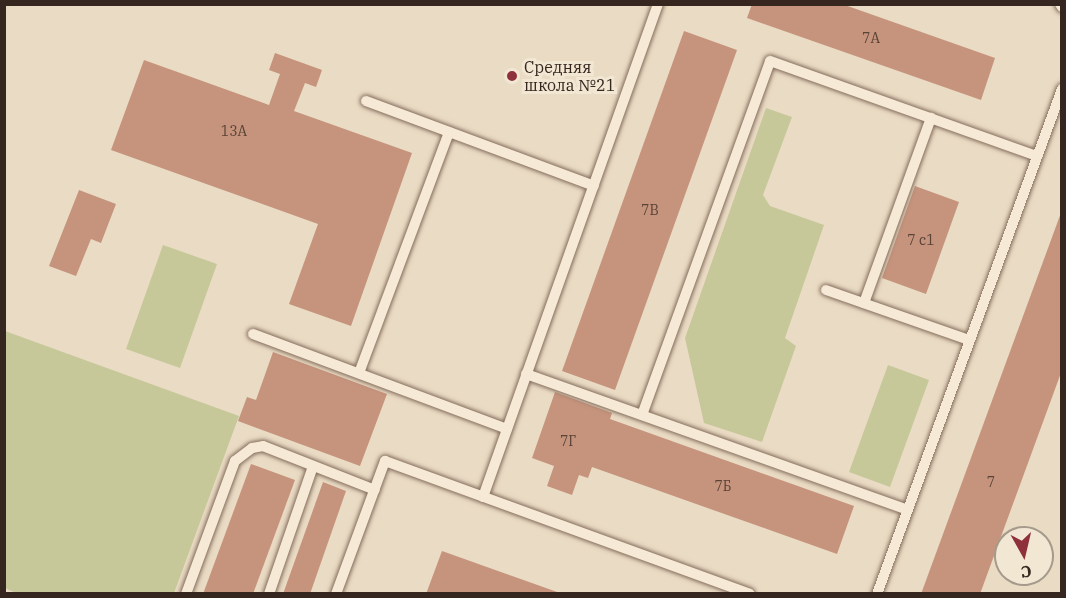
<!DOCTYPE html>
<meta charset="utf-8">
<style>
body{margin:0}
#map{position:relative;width:1066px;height:598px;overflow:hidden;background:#eadbc4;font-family:"IBM Plex Serif",serif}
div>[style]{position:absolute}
.green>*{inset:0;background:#c7c899}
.building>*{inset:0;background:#c6947d}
.roads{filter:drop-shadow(0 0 2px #846d5c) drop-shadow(0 0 2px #846d5c)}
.lane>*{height:10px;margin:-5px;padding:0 5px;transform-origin:5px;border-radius:5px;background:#f6ead7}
.dots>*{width:16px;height:16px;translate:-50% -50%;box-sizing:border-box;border:3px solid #f2e7d3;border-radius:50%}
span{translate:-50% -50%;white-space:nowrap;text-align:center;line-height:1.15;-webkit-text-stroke:6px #f2e7d3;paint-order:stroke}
.number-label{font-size:14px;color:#594236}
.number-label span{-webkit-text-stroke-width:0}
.poi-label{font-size:16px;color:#35271f}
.left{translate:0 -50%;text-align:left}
.frame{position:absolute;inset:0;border:6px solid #35271f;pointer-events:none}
.north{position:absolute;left:994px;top:526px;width:60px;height:60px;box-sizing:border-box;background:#f2e7d3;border:2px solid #a69a8b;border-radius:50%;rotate:172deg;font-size:16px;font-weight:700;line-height:24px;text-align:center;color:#35271f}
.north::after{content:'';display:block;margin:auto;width:21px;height:27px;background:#8e313b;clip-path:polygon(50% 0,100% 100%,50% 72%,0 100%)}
</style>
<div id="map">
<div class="green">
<div style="clip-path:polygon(766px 108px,792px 117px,763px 195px,770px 206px,824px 225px,785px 338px,796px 346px,762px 442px,704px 423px,685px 338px)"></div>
<div style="clip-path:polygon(163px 245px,217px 264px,180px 368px,126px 349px)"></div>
<div style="clip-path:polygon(5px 331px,239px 416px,174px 593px,18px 594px,5px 588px)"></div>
<div style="clip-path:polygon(888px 365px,929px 380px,890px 487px,849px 472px)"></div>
</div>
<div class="building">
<div style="clip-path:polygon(752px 4px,842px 4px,995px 58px,981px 100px,747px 18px)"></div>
<div style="clip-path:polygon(684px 31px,737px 50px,615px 390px,562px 371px)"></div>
<div style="clip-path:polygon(275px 53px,322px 70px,316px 87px,305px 83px,294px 111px,412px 153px,351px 326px,289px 304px,318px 224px,111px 150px,144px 60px,269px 105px,280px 74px,269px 70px)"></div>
<div style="clip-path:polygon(915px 186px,959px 202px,926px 294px,882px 278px)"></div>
<div style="clip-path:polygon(79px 190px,116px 204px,101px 243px,91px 239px,76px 276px,49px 266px)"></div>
<div style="clip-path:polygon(1062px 210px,1062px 370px,980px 594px,921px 594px)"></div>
<div style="clip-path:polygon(273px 352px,387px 394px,360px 466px,238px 421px,247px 397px,256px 400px)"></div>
<div style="clip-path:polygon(555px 392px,612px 413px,610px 419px,854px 506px,837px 554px,592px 467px,588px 478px,579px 475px,572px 495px,547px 486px,554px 466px,532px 458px)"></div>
<div style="clip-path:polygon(251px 464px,295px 480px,253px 594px,203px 594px)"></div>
<div style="clip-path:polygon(323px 482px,346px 491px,310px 594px,283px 594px)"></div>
<div style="clip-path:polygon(442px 551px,560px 593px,560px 594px,426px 594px)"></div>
</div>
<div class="roads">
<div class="lane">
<div style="left:1060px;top:4px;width:4px;rotate:56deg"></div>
<div style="left:366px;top:101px;width:243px;rotate:20.4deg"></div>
<div style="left:826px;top:290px;width:151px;rotate:19.3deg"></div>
<div style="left:864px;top:303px;width:197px;rotate:-70.1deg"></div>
<div style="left:253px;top:334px;width:271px;rotate:20.5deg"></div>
<div style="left:359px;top:373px;width:257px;rotate:-69.5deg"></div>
<div style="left:526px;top:374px;width:405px;rotate:19.6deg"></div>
<div style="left:642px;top:415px;width:376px;rotate:-70.1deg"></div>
<div style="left:770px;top:61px;width:283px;rotate:19.6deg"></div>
<div style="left:483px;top:497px;width:523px;rotate:-70.46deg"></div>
<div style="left:186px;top:594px;width:142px;rotate:-69.8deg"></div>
<div style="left:235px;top:461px;width:21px;rotate:-37deg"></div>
<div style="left:252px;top:448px;width:11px;rotate:-10deg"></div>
<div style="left:263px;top:446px;width:120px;rotate:21.4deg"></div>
<div style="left:269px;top:594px;width:135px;rotate:-71deg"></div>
<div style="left:336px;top:594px;width:142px;rotate:-69.8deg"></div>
<div style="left:385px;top:461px;width:388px;rotate:20deg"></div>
<div style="left:877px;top:594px;width:538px;rotate:-69.88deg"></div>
</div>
</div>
<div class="dots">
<div style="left:512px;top:76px;background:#8e313b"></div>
</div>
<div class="number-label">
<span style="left:871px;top:38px">7А</span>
<span style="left:234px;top:131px">13А</span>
<span style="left:650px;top:210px">7В</span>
<span style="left:921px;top:240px">7 с1</span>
<span style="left:568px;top:441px">7Г</span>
<span style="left:991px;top:482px">7</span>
<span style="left:723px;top:486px">7Б</span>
</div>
<div class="poi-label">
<span class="left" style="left:524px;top:76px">Средняя<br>школа №21</span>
</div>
<div class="frame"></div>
<div class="north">С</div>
</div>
